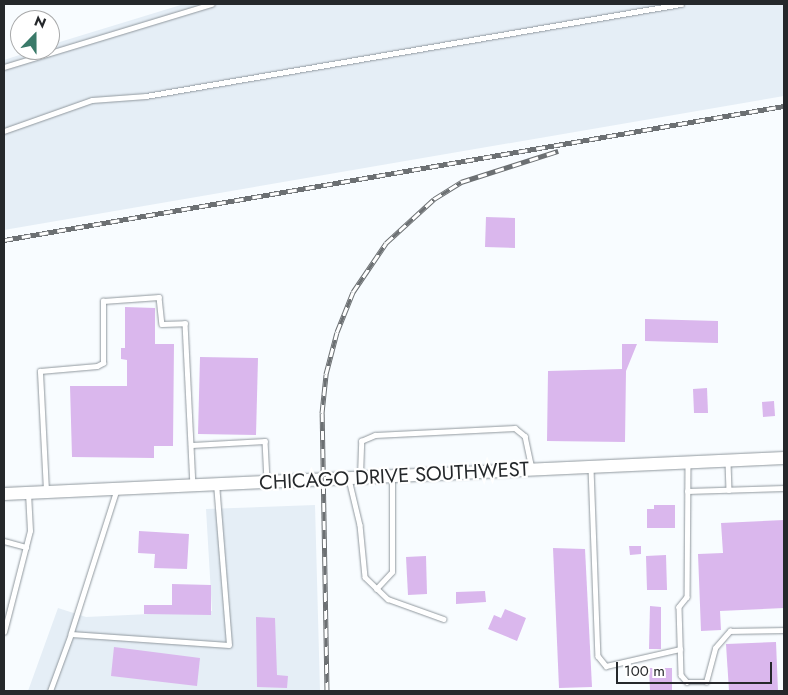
<!DOCTYPE html>
<style>
body{margin:0}
#map{position:relative;width:788px;height:695px;overflow:hidden;background:#f8fcff;font-family:Jost,sans-serif}
div>[style]{position:absolute}
.built>*{inset:0;background:#e5eef6}
.building>*{inset:0;background:#dab7ed}
.roads{filter:drop-shadow(0 0 1px #90989e) drop-shadow(0 0 1px #90989e)}
.lane>*{height:4.5px;margin:-2.25px;padding:0 2.25px;transform-origin:2.25px;border-radius:2.25px;background:#fff}
.secondary>*{height:12px;margin:-6px;padding:0 6px;transform-origin:6px;border-radius:6px;background:#fff}
.rail>*{height:5px;margin-top:-2.5px;transform-origin:0;background:repeating-linear-gradient(90deg,#fff 0 9px,#6c7073 0 18px);box-sizing:border-box;border-block:1px solid #6c7073}
span{translate:-50% -50%;white-space:nowrap;text-align:center;line-height:1.15;-webkit-text-stroke:4.5px #fff;paint-order:stroke}
.street-label{font-size:20px;color:#25282b}
.frame{position:absolute;inset:0;border:5px solid #25282b;pointer-events:none}
.north{position:absolute;left:10px;top:10px;width:50px;height:50px;box-sizing:border-box;background:#fff;border:1px solid #a8a9aa;border-radius:50%;rotate:22deg;font-size:14px;font-weight:700;line-height:20px;text-align:center;color:#25282b}
.north::after{content:'';display:block;margin:auto;width:18px;height:22px;background:#3a7a69;clip-path:polygon(50% 0,100% 100%,50% 72%,0 100%)}
.scale{position:absolute;left:616px;top:662px;width:156px;height:22px;box-sizing:border-box;border:2px solid #25282b;border-top:0;padding-left:6px;font-size:15px;line-height:18px;white-space:nowrap;color:#25282b;-webkit-text-stroke:4px #fff;paint-order:stroke}
</style>
<div id="map">
<div class="built">
<div style="clip-path:polygon(184px 4px,784px 4px,784px 96px,4px 230px,4px 60px,35px 50px,50px 50px,50px 45px)"></div>
<div style="clip-path:polygon(315px 505px,320px 691px,28px 691px,58px 608px,86px 617px,212px 611px,206px 509px)"></div>
</div>
<div class="building">
<div style="clip-path:polygon(486px 217px,515px 218px,515px 248px,485px 247px)"></div>
<div style="clip-path:polygon(125px 307px,155px 308px,155px 344px,174px 344px,173px 446px,154px 446px,154px 458px,72px 457px,70px 386px,127px 386px,127px 360px,121px 359px,121px 348px,125px 348px)"></div>
<div style="clip-path:polygon(645px 319px,718px 321px,718px 343px,645px 341px)"></div>
<div style="clip-path:polygon(622px 344px,637px 344px,626px 371px,625px 442px,547px 441px,548px 371px,622px 369px)"></div>
<div style="clip-path:polygon(200px 357px,258px 358px,256px 435px,198px 434px)"></div>
<div style="clip-path:polygon(707px 388px,708px 413px,694px 413px,693px 389px)"></div>
<div style="clip-path:polygon(774px 401px,775px 416px,763px 417px,762px 402px)"></div>
<div style="clip-path:polygon(654px 505px,675px 505px,675px 528px,647px 528px,647px 509px,654px 509px)"></div>
<div style="clip-path:polygon(784px 520px,784px 608px,720px 611px,721px 630px,701px 631px,698px 554px,723px 553px,721px 523px)"></div>
<div style="clip-path:polygon(139px 531px,189px 534px,187px 569px,154px 568px,155px 554px,138px 553px)"></div>
<div style="clip-path:polygon(629px 546px,641px 546px,641px 554px,630px 555px)"></div>
<div style="clip-path:polygon(553px 548px,585px 549px,592px 687px,559px 688px)"></div>
<div style="clip-path:polygon(666px 555px,667px 590px,647px 590px,646px 556px)"></div>
<div style="clip-path:polygon(426px 556px,427px 594px,408px 595px,406px 557px)"></div>
<div style="clip-path:polygon(172px 584px,211px 585px,211px 615px,144px 614px,144px 605px,172px 605px)"></div>
<div style="clip-path:polygon(485px 591px,486px 602px,456px 604px,456px 592px)"></div>
<div style="clip-path:polygon(650px 606px,661px 607px,661px 649px,649px 649px)"></div>
<div style="clip-path:polygon(505px 609px,526px 618px,517px 641px,488px 629px,494px 615px,501px 618px)"></div>
<div style="clip-path:polygon(256px 617px,275px 618px,277px 675px,288px 676px,287px 688px,257px 687px)"></div>
<div style="clip-path:polygon(776px 642px,778px 691px,729px 691px,726px 644px)"></div>
<div style="clip-path:polygon(114px 647px,200px 658px,197px 686px,111px 676px)"></div>
<div style="clip-path:polygon(649px 668px,672px 668px,672px 691px,650px 691px)"></div>
</div>
<div class="roads">
<div class="lane">
<div style="left:4px;top:67px;width:217px;rotate:-16.9deg"></div>
<div style="left:4px;top:131px;width:93px;rotate:-19.4deg"></div>
<div style="left:92px;top:100px;width:54px;rotate:-4.2deg"></div>
<div style="left:146px;top:96px;width:543px;rotate:-9.76deg"></div>
<div style="left:192px;top:445px;width:73px;rotate:-3.1deg"></div>
<div style="left:265px;top:441px;width:40px;rotate:87.1deg"></div>
<div style="left:728px;top:462px;width:28px;rotate:88deg"></div>
<div style="left:688px;top:464px;width:133px;rotate:90.4deg"></div>
<div style="left:687px;top:597px;width:13px;rotate:129deg"></div>
<div style="left:679px;top:607px;width:68px;rotate:88.3deg"></div>
<div style="left:681px;top:675px;width:9px;rotate:49deg"></div>
<div style="left:687px;top:682px;width:19px"></div>
<div style="left:706px;top:682px;width:35px;rotate:-75deg"></div>
<div style="left:715px;top:648px;width:23px;rotate:-49deg"></div>
<div style="left:730px;top:631px;width:54px;rotate:-1.1deg"></div>
<div style="left:591px;top:468px;width:188px;rotate:87.9deg"></div>
<div style="left:598px;top:656px;width:13px;rotate:51deg"></div>
<div style="left:606px;top:666px;width:76px;rotate:-12.9deg"></div>
<div style="left:360px;top:476px;width:35px;rotate:-88deg"></div>
<div style="left:361px;top:441px;width:15px;rotate:-23deg"></div>
<div style="left:375px;top:435px;width:140px;rotate:-2.9deg"></div>
<div style="left:515px;top:428px;width:13px;rotate:39deg"></div>
<div style="left:525px;top:436px;width:34px;rotate:78deg"></div>
<div style="left:349px;top:479px;width:47px;rotate:76.6deg"></div>
<div style="left:360px;top:525px;width:52px;rotate:84.5deg"></div>
<div style="left:365px;top:577px;width:32px;rotate:44deg"></div>
<div style="left:388px;top:599px;width:59px;rotate:19.7deg"></div>
<div style="left:117px;top:490px;width:151px;rotate:107.7deg"></div>
<div style="left:71px;top:634px;width:158px;rotate:4deg"></div>
<div style="left:229px;top:645px;width:161px;rotate:-94.6deg"></div>
<div style="left:46px;top:491px;width:120px;rotate:-92.9deg"></div>
<div style="left:40px;top:371px;width:57px;rotate:-5deg"></div>
<div style="left:97px;top:366px;width:7px;rotate:-27deg"></div>
<div style="left:103px;top:363px;width:62px;rotate:-90deg"></div>
<div style="left:103px;top:301px;width:56px;rotate:-4.1deg"></div>
<div style="left:159px;top:297px;width:27px;rotate:84deg"></div>
<div style="left:162px;top:324px;width:23px;rotate:-2deg"></div>
<div style="left:185px;top:323px;width:162px;rotate:87.2deg"></div>
<div style="left:687px;top:491px;width:97px;rotate:-1.8deg"></div>
<div style="left:4px;top:541px;width:23px;rotate:15deg"></div>
<div style="left:376px;top:589px;width:23px;rotate:-47deg"></div>
<div style="left:392px;top:572px;width:94px;rotate:-90deg"></div>
<div style="left:4px;top:632px;width:104px;rotate:-75.6deg"></div>
<div style="left:30px;top:531px;width:36px;rotate:-93deg"></div>
<div style="left:50px;top:691px;width:61px;rotate:-69.8deg"></div>
</div>
<div class="secondary">
<div style="left:4px;top:494px;width:781px;rotate:-2.64deg"></div>
</div>
</div>
<div class="rail">
<div style="left:4px;top:240px;width:791px;rotate:-9.75deg"></div>
<div style="left:327px;top:691px;width:278px;rotate:-91deg"></div>
<div style="left:322px;top:413px;width:39px;rotate:-84deg"></div>
<div style="left:326px;top:374px;width:43px;rotate:-75.3deg"></div>
<div style="left:337px;top:332px;width:43px;rotate:-68.2deg"></div>
<div style="left:353px;top:292px;width:59px;rotate:-56deg"></div>
<div style="left:386px;top:243px;width:65px;rotate:-42.5deg"></div>
<div style="left:434px;top:199px;width:32px;rotate:-32deg"></div>
<div style="left:461px;top:182px;width:102px;rotate:-17.7deg"></div>
</div>
<div class="street-label">
<span style="left:394px;top:476px;rotate:-3deg">CHICAGO DRIVE SOUTHWEST</span>
</div>
<div class="frame"></div>
<div class="north">N</div>
<div class="scale">100 m</div>
</div>
